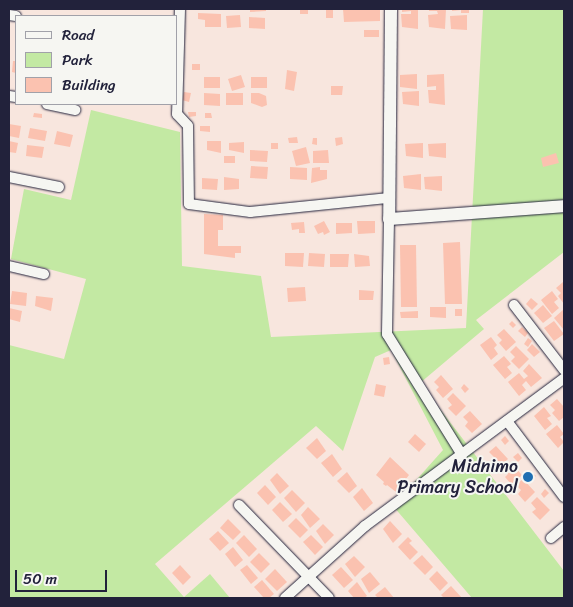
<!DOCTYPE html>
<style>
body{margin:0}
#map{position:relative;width:573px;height:607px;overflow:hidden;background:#f8e6de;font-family:Sriracha,sans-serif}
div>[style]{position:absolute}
.green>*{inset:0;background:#c3e9a3}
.building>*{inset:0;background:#fbc2b0}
.roads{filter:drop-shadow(0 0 1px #22223b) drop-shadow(0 0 1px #22223b)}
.minor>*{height:10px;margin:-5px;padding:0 5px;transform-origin:5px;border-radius:5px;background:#f6f6f2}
.tertiary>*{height:12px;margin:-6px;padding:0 6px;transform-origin:6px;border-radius:6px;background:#f6f6f2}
.dots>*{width:14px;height:14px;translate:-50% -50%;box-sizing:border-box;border:2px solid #f6f6f2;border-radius:50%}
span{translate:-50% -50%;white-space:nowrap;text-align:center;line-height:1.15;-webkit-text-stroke:4px #f6f6f2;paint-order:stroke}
.poi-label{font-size:18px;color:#22223b}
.right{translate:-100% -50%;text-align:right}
.frame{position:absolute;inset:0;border:10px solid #22223b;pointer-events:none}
.legend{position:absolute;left:15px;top:15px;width:162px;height:90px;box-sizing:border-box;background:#f6f6f2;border:1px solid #a1a1a9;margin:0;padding:6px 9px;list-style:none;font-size:15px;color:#22223b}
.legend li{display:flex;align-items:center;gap:10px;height:25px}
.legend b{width:25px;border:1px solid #a1a1a9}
.scale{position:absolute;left:15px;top:570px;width:92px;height:22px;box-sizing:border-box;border:2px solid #22223b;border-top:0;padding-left:6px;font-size:15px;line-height:18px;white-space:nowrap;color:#22223b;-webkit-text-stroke:4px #f6f6f2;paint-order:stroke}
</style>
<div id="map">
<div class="green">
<div style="clip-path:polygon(483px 9px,564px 9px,564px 252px,476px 320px,484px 329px,420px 383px,564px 571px,564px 598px,472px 598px,393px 506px,443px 450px,391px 350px,375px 357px,343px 451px,316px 426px,155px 564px,184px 597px,210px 574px,230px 598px,9px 598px,9px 345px,64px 359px,86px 279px,11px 259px,24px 189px,71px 200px,91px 110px,180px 132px,182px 266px,261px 276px,271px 337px,466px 328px)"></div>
</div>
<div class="building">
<div style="clip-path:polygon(250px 9px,266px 9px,266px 11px,250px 12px)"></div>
<div style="clip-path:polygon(300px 9px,308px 9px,308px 14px,300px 14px)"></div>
<div style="clip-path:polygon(326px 9px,333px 9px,333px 18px,326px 18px)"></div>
<div style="clip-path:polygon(343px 9px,380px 9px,380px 21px,344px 22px)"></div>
<div style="clip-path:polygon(402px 9px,418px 9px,418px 29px,402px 27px,401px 14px,411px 14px,411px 11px,402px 12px)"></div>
<div style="clip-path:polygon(429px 9px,446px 9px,445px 29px,429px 27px,428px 15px,438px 14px,437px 11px,429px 11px)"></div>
<div style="clip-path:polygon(452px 9px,469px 9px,469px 13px,461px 13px,461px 10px,452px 11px)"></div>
<div style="clip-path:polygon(198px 13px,221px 14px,221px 27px,205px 27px,205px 20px,198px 19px)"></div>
<div style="clip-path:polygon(240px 15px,241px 27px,227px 28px,226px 16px)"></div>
<div style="clip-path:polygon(467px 15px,467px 30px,451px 29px,450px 16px)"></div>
<div style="clip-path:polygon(249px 17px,265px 18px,265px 29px,249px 28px)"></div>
<div style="clip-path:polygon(364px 30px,379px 30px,379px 37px,364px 37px)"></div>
<div style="clip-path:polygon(13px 61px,16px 61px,16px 73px,12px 72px)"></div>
<div style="clip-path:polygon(192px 64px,200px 64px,200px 70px,192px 70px)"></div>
<div style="clip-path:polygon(287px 70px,297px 72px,294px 91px,285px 89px)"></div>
<div style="clip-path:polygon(417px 74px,417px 89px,400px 87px,400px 75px)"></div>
<div style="clip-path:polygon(444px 74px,445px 105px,429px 103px,428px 90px,436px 90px,436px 86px,427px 87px,427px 75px)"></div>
<div style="clip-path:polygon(241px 75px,245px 87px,232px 91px,228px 79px)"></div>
<div style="clip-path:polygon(204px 77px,220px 77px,220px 88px,204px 88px)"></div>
<div style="clip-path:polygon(251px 77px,267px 77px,267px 88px,251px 88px)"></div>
<div style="clip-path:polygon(331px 86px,343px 86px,342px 95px,331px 95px)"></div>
<div style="clip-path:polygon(419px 91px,419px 106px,403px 104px,402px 92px)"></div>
<div style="clip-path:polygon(184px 92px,191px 93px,189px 102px,182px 100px)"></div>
<div style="clip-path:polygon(204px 93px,220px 94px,220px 106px,204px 105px)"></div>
<div style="clip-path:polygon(226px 93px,243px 93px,243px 105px,226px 105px)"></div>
<div style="clip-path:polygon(251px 93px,259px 93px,266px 96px,267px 105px,262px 107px,251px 103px)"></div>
<div style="clip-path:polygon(188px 112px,196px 112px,196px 116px,189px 117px)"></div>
<div style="clip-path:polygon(34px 113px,42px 114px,42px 118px,33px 117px)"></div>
<div style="clip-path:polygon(205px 113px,211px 113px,212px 118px,205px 118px)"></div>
<div style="clip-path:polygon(9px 124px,21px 126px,19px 138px,9px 136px)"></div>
<div style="clip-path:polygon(200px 126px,210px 126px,210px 132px,200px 131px)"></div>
<div style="clip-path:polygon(30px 128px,47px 131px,45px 141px,28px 138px)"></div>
<div style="clip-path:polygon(57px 131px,73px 135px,70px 147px,54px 144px)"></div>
<div style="clip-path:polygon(297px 137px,298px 143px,289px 143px,288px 138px)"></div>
<div style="clip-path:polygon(342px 137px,343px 144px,336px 146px,335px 138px)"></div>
<div style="clip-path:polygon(313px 138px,317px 138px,317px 145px,312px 144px)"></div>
<div style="clip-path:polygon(9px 141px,18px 143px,16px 153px,9px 152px)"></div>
<div style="clip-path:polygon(207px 141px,221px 141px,221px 153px,207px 150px)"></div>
<div style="clip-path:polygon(244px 142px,244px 153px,229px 150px,229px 143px)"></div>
<div style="clip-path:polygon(271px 143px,278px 143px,278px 149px,271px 149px)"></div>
<div style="clip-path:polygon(423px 143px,423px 158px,406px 156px,405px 144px)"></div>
<div style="clip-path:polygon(446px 143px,446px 158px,429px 156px,428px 144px)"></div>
<div style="clip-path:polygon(27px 145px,44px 147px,42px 158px,26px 156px)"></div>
<div style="clip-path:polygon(306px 147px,310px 163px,296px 166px,292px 151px)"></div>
<div style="clip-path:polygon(250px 150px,268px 151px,267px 162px,250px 161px)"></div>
<div style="clip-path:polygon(328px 150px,329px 163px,313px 163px,313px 151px)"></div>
<div style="clip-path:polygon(556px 153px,559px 163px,543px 167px,541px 158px)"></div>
<div style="clip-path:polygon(224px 156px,235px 156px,235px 163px,224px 163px)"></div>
<div style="clip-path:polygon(251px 166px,268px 167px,267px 179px,250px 178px)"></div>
<div style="clip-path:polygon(290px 167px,307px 168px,307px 180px,290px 179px)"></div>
<div style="clip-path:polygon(320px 167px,320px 170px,327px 170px,327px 179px,311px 183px,312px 168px)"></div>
<div style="clip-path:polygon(421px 174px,421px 190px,404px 188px,403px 176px)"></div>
<div style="clip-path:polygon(442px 176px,442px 191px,425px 189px,424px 177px)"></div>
<div style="clip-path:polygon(224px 177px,239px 179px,239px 189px,224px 190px)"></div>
<div style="clip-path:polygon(202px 178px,218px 179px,217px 190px,202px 189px)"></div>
<div style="clip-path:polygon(204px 214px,223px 215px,223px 230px,218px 230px,218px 246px,241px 246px,241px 253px,235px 253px,235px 258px,204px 254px)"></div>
<div style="clip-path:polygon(324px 221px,330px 232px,324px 235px,323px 232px,318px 234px,314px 226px)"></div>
<div style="clip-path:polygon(357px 221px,375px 221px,375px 233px,358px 234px)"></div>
<div style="clip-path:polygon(304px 222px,305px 233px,299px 233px,299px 229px,292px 230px,291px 223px)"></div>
<div style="clip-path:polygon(336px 223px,352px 223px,352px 233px,336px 234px)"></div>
<div style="clip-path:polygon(460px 242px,462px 304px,445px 304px,443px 243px)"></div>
<div style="clip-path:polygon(400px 245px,416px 245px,417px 307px,401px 307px)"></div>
<div style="clip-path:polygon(285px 253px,304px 253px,303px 267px,285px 266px)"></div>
<div style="clip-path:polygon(309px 253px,325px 254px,324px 267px,308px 266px)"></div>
<div style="clip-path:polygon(330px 254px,349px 254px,348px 267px,330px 267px)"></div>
<div style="clip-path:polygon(354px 254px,369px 256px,370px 266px,355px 267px)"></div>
<div style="clip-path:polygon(563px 282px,564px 283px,564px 304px,558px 296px,561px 293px,556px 288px)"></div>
<div style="clip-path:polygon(305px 287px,306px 301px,288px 302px,287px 288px)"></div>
<div style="clip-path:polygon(359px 290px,374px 291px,373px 300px,359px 300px)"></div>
<div style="clip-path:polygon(12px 291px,27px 293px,26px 306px,10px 304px)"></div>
<div style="clip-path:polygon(552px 291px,558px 299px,554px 302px,559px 308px,552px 314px,541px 300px)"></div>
<div style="clip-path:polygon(36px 296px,53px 298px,51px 311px,35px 306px)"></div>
<div style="clip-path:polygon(531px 298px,538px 304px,532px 310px,526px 304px)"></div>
<div style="clip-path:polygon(543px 305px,552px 316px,543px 323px,534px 313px)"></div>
<div style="clip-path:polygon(430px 307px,446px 307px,446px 318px,430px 317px)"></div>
<div style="clip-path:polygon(9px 308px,22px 311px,20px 322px,9px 319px)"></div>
<div style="clip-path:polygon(455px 309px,462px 309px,462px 316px,455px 316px)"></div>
<div style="clip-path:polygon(564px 309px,564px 330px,554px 318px)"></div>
<div style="clip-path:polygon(418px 311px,418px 318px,401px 318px,400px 312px)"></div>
<div style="clip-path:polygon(512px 321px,516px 325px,513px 328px,509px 324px)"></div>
<div style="clip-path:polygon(554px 321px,564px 334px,554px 341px,544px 328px)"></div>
<div style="clip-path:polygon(522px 327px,528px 333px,525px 337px,518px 331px)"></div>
<div style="clip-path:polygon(504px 329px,516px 342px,506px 351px,499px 343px,502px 340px,497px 335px)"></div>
<div style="clip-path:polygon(491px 337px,497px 345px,494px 348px,498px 354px,491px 360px,480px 345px)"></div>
<div style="clip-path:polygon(528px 338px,532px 341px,528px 347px,524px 344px)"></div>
<div style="clip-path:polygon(532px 344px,540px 352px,534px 357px,527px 350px)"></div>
<div style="clip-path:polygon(516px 346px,529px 359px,519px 369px,511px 361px,515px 357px,510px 352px)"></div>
<div style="clip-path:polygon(504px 356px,511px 364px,507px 367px,512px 373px,505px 379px,493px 365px)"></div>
<div style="clip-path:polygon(389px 357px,390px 364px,384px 365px,383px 358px)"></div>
<div style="clip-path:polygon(529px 364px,542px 378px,531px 387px,526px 381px,522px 385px,526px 390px,519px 396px,508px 382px,519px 373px,524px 379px,528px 376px,523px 371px)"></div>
<div style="clip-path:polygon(441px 375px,453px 389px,443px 398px,436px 390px,439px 387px,434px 382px)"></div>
<div style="clip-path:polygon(376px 384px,386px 386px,384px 397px,374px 395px)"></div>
<div style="clip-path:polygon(464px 384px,469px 389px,465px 393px,461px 388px)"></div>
<div style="clip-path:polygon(453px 393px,466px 406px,456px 416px,448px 408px,452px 405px,447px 399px)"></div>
<div style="clip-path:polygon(557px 399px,564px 407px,564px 417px,559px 421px,552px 413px,555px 410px,550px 405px)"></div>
<div style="clip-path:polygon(544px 407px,551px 416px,547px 418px,552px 424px,545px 430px,534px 416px)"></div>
<div style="clip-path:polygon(470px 411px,482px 424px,472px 433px,465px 426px,468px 422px,463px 417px)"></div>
<div style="clip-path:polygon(557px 425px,564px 434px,560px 437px,564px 442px,558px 448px,546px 434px)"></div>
<div style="clip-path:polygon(415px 434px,426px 444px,419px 452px,408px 442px)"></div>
<div style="clip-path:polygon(505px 436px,509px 441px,505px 445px,501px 440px)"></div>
<div style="clip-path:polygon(317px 438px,326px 451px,317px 459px,306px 448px)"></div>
<div style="clip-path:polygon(496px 446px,508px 459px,498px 468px,491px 461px,494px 457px,489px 452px)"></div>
<div style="clip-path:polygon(518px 453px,522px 458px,518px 462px,513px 457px)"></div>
<div style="clip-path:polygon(332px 454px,342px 469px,333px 477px,321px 463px)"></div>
<div style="clip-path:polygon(390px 457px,409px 475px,396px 492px,387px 485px,386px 486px,383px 484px,384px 482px,376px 475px)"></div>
<div style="clip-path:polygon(510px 462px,522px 475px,512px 485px,505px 477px,508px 474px,503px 468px)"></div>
<div style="clip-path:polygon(347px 472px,357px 486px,349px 493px,337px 481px)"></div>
<div style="clip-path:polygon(532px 472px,536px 476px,531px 480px,527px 476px)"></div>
<div style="clip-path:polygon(277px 473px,289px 486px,280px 494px,270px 480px)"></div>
<div style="clip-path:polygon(523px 479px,535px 492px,525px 502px,518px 494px,521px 490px,516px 485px)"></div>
<div style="clip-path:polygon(265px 485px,276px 497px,268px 505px,257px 493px)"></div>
<div style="clip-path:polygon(362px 488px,373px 503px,364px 511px,353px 497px)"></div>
<div style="clip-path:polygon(545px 489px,549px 493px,544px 498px,541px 494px)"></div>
<div style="clip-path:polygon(292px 490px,305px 503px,296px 512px,284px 498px)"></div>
<div style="clip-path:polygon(537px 497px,550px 510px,540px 520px,532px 512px,536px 509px,531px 503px)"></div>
<div style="clip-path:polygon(280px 502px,292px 514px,283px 522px,272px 510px)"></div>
<div style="clip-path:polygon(308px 507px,320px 519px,310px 528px,301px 515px)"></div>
<div style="clip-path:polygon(296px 518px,308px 530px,300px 538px,288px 526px)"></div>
<div style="clip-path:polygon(228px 519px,241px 532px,233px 540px,220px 528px)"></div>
<div style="clip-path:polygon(390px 521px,402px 534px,393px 543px,383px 529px)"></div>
<div style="clip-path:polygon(323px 524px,334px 535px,325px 544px,316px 531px)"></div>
<div style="clip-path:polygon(218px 531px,229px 543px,220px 551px,209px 539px)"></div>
<div style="clip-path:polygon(244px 535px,257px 549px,249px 557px,236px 543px)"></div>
<div style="clip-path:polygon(311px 535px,323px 547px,315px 555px,303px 542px)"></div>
<div style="clip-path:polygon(408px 537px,412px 541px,409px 543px,418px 552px,410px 560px,398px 547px)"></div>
<div style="clip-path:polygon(233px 547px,243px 560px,235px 567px,225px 554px)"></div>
<div style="clip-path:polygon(259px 553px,270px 564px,261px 573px,250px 562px)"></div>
<div style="clip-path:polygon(422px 555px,433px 567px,425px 575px,413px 563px)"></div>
<div style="clip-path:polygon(354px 556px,365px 567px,355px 577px,345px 564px)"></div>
<div style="clip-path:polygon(180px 565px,191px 577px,183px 585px,172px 573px)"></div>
<div style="clip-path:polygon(247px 565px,258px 578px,251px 584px,240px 570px)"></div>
<div style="clip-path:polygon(341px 567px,353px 580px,344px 588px,332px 575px)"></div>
<div style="clip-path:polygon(275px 569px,287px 582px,277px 591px,265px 579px)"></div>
<div style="clip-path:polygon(437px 571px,448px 583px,440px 591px,429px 579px)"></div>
<div style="clip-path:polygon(370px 572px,380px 584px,369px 593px,361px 579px)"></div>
<div style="clip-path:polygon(262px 580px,274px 594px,269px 598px,264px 598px,254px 587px)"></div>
<div style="clip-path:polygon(357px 582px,367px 596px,364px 598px,354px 598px,348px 591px)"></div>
<div style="clip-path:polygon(451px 586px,462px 598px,444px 598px,441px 595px)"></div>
<div style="clip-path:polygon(385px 587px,394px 598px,378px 598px,375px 595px)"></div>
</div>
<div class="roads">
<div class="minor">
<div style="left:180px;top:9px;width:105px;rotate:91.6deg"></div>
<div style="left:177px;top:114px;width:16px;rotate:47deg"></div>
<div style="left:188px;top:126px;width:78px;rotate:89.3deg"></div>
<div style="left:189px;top:204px;width:62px;rotate:7.5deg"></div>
<div style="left:250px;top:212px;width:140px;rotate:-5.8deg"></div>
<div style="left:9px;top:15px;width:7px;rotate:8deg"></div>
<div style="left:9px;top:96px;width:7px;rotate:8deg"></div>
<div style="left:47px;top:104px;width:29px;rotate:12deg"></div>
<div style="left:9px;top:177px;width:51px;rotate:11.3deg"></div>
<div style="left:389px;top:219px;width:115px;rotate:91deg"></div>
<div style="left:387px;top:334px;width:142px;rotate:58.2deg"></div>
<div style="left:9px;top:266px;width:36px;rotate:13deg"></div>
<div style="left:514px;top:305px;width:82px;rotate:52.4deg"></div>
<div style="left:507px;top:421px;width:95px;rotate:53.1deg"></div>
<div style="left:239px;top:505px;width:129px;rotate:45.9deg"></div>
<div style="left:551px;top:538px;width:17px;rotate:-40deg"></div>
<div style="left:285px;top:598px;width:108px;rotate:-42deg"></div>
<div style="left:365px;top:526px;width:248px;rotate:-36.6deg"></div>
</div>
<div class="tertiary">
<div style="left:391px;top:9px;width:210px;rotate:90.5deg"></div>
<div style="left:389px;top:219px;width:175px;rotate:-4.2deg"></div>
</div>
</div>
<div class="dots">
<div style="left:528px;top:477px;background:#1f6fb2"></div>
</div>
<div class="poi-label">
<span class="right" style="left:518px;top:477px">Midnimo<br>Primary School</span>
</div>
<div class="frame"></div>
<ul class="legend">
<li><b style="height:6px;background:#f6f6f2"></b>Road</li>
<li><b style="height:14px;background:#c3e9a3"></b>Park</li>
<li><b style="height:14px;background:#fbc2b0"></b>Building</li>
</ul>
<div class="scale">50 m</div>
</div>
